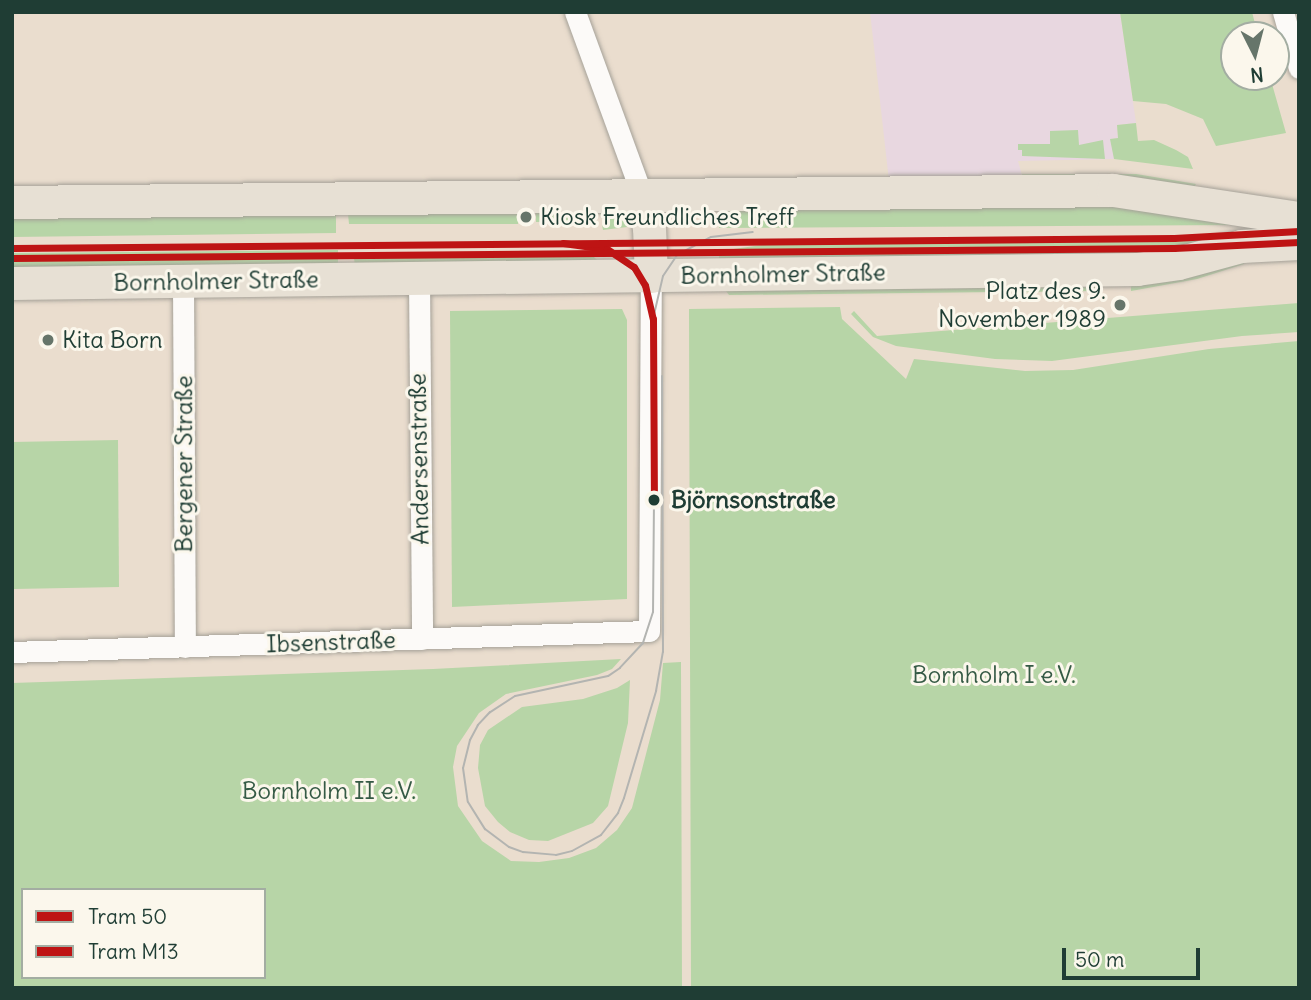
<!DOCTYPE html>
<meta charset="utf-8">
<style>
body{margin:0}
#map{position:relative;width:1311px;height:1000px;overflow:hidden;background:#eaddce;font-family:Delius,sans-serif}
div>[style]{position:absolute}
.built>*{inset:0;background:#e8d7e0}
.green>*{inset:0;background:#b7d5a7}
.roads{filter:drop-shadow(0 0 2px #a5a198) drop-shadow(0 0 2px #a5a198)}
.street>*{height:21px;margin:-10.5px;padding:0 10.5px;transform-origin:10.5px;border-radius:10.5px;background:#fcfaf8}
.primary>*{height:33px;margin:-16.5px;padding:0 16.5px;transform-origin:16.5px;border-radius:16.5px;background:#e7e0d4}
.tram>*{height:2px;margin:-1px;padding:0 1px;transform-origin:1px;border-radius:1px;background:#b3b4b1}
.tram-1>*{height:7px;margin:-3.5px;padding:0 3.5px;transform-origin:3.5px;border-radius:3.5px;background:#be1414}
.tram-2>*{height:7px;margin:-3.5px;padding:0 3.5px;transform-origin:3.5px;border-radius:3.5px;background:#be1414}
.dots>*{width:19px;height:19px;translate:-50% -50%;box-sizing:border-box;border:4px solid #fbf7ec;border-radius:50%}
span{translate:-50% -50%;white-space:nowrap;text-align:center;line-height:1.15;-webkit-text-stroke:6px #fbf7ec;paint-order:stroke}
.poi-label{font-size:24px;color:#1f3d34}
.left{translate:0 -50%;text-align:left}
.right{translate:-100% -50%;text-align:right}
.street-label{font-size:24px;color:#1f3d34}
.stop-label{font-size:24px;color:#1f3d34;font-weight:700}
.park-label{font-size:24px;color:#355a45}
.frame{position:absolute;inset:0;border:14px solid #1f3d34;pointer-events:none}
.legend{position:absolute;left:21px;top:888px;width:245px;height:91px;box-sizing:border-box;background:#fbf7ec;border:2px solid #a3ada2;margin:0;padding:9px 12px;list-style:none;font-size:21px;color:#1f3d34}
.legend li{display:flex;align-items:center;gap:14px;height:35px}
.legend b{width:35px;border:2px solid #a3ada2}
.north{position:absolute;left:1220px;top:21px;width:70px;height:70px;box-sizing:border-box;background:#fbf7ec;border:2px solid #a3ada2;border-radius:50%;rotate:174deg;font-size:19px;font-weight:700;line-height:28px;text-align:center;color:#1f3d34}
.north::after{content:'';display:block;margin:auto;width:24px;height:32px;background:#66756a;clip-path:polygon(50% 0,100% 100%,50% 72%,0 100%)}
.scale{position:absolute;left:1062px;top:948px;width:138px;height:32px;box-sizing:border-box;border:4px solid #1f3d34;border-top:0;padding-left:9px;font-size:21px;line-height:24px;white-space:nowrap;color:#1f3d34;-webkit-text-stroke:5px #fbf7ec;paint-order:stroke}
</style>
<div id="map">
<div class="built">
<div style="clip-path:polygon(870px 12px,1120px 12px,1136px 123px,1117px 125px,1118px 138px,1111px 139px,1114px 159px,1018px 161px,1023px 179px,889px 181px)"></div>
</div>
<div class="green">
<div style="clip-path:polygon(1120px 12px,1252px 12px,1258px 35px,1234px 35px,1234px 77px,1270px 77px,1286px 133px,1216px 146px,1203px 119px,1166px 104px,1133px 101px)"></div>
<div style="clip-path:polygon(1136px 123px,1138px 141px,1154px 140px,1176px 150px,1188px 157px,1193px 169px,1114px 159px,1110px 139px,1118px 138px,1117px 125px)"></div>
<div style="clip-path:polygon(1078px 130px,1079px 145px,1103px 140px,1105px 159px,1022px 156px,1022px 150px,1018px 150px,1018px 144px,1050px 144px,1050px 131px)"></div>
<div style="clip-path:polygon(1022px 174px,1136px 174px,1196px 184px,1191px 193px,1023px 178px)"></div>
<div style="clip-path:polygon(1115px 203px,1237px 225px,719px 228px,719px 211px)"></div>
<div style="clip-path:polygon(599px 209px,626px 212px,627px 227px,603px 230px,602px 225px,608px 224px,608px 217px,601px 216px)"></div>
<div style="clip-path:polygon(584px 210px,584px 221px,536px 222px,536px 211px)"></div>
<div style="clip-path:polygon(518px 211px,518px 224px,349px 224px,348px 214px)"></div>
<div style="clip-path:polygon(336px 212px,336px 233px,12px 237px,12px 216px)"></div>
<div style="clip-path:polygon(1237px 235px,1157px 256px,719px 264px,719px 251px,762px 245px,1174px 241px)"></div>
<div style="clip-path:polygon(338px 250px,338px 268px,12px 271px,12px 253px)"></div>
<div style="clip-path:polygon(543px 256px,593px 256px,597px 260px,355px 268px,354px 257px)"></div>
<div style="clip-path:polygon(1242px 259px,1244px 264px,1197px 279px,1131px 291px,1131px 286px,1138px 277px)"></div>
<div style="clip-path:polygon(1098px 287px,1097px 291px,729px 295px,726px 291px)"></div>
<div style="clip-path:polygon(1299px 303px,1299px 332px,1242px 336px,1052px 361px,995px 359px,896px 346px,873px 337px,851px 314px,854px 311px,877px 336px)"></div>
<div style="clip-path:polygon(840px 307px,842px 319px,906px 379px,914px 359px,1025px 371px,1073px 370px,1209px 349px,1299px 341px,1299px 988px,691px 988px,689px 309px)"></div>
<div style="clip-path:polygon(622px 309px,627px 320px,627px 599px,452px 607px,450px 311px)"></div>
<div style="clip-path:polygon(118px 440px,119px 587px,14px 589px,12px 442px)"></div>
<div style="clip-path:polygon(evenodd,621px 659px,612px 669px,597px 675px,506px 694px,479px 713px,457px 746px,453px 767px,458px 806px,482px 841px,511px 861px,539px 862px,569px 858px,596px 848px,617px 830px,632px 808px,660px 700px,663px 663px,681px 662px,682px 988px,12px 988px,12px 683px,433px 669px,621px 659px,23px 890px,264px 890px,264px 977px,23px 977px,23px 890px)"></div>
<div style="clip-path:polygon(630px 680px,628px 723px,608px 806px,593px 823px,548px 841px,529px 840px,510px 832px,498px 822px,485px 806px,478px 768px,480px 745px,488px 730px,522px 707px,583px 699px,617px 688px)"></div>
</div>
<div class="roads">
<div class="street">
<div style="left:575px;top:12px;width:195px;rotate:69.9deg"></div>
<div style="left:1283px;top:12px;width:58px;rotate:74.1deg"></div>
<div style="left:419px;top:279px;width:360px;rotate:89.5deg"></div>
<div style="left:183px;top:281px;width:366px;rotate:89.7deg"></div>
<div style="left:12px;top:652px;width:637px;rotate:-1.89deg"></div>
<div style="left:649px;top:631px;width:355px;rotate:-89.7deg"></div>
</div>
<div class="primary">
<div style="left:642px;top:195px;width:33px;rotate:78deg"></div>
<div style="left:649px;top:227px;width:49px;rotate:87.7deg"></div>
<div style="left:12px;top:202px;width:1101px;rotate:-0.62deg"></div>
<div style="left:1113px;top:190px;width:188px;rotate:8.6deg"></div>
<div style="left:12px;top:283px;width:1125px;rotate:-0.71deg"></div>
<div style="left:1137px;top:269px;width:41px;rotate:-8.3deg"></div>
<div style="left:1178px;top:263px;width:65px;rotate:-15.1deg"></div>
<div style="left:1241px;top:246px;width:58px;rotate:-3deg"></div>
</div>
</div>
<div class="tram">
<div style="left:653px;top:319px;width:44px;rotate:-76.9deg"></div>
<div style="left:663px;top:276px;width:25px;rotate:-56deg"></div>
<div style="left:677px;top:255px;width:38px;rotate:-28deg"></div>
<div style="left:711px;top:237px;width:42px;rotate:-6.8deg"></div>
<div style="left:654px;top:500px;width:112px;rotate:90.5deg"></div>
<div style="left:653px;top:612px;width:33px;rotate:108deg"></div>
<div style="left:643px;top:643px;width:34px;rotate:133deg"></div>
<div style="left:620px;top:668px;width:14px;rotate:146deg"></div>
<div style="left:608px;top:676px;width:95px;rotate:167.9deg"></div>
<div style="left:515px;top:696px;width:30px;rotate:147deg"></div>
<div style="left:490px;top:712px;width:18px;rotate:133deg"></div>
<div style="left:478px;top:725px;width:17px;rotate:118deg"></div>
<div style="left:470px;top:740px;width:29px;rotate:104deg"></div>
<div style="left:463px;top:768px;width:34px;rotate:82deg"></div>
<div style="left:468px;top:802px;width:32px;rotate:58deg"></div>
<div style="left:485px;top:829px;width:30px;rotate:37deg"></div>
<div style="left:509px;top:847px;width:15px;rotate:20deg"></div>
<div style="left:523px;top:852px;width:33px;rotate:5deg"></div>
<div style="left:556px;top:855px;width:16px;rotate:-14deg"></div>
<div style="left:572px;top:851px;width:33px;rotate:-29deg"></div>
<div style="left:601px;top:835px;width:28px;rotate:-52deg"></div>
<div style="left:618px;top:813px;width:16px;rotate:-68deg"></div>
<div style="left:624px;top:798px;width:112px;rotate:-73.3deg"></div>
<div style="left:656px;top:691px;width:40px;rotate:-80deg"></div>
<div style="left:663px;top:652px;width:276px;rotate:-90.2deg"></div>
</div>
<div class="tram-1">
<div style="left:563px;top:243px;width:44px;rotate:7.8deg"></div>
<div style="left:607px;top:249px;width:32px;rotate:34deg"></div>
<div style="left:634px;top:267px;width:21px;rotate:59deg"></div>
<div style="left:645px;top:285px;width:35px;rotate:77deg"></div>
<div style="left:653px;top:319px;width:181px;rotate:89.7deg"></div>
<div style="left:12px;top:248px;width:1162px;rotate:-0.49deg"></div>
<div style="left:1174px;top:238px;width:125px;rotate:-3.2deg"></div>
</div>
<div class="tram-2">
<div style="left:12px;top:258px;width:1162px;rotate:-0.49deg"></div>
<div style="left:1174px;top:248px;width:125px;rotate:-2.7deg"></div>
</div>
<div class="dots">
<div style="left:526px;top:217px;background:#66756a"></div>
<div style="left:1120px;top:305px;background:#66756a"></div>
<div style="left:48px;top:340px;background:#66756a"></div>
<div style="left:654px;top:500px;background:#1f3d34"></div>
</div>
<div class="poi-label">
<span class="left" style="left:540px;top:217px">Kiosk Freundliches Treff</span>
<span class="right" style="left:1106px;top:305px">Platz des 9.<br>November 1989</span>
<span class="left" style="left:62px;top:340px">Kita Born</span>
</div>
<div class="street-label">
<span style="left:783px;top:274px;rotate:-1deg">Bornholmer Straße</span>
<span style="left:216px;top:281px;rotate:-1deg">Bornholmer Straße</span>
<span style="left:419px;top:459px;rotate:-91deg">Andersenstraße</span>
<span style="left:184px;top:464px;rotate:-90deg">Bergener Straße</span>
<span style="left:331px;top:642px;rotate:-2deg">Ibsenstraße</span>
</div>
<div class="stop-label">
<span class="left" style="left:671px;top:500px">Björnsonstraße</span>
</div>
<div class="park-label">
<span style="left:994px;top:675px">Bornholm I e.V.</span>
<span style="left:329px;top:791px">Bornholm II e.V.</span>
</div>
<div class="frame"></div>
<ul class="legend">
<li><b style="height:9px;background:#be1414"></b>Tram 50</li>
<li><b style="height:9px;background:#be1414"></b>Tram M13</li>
</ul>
<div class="north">N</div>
<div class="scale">50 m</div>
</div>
